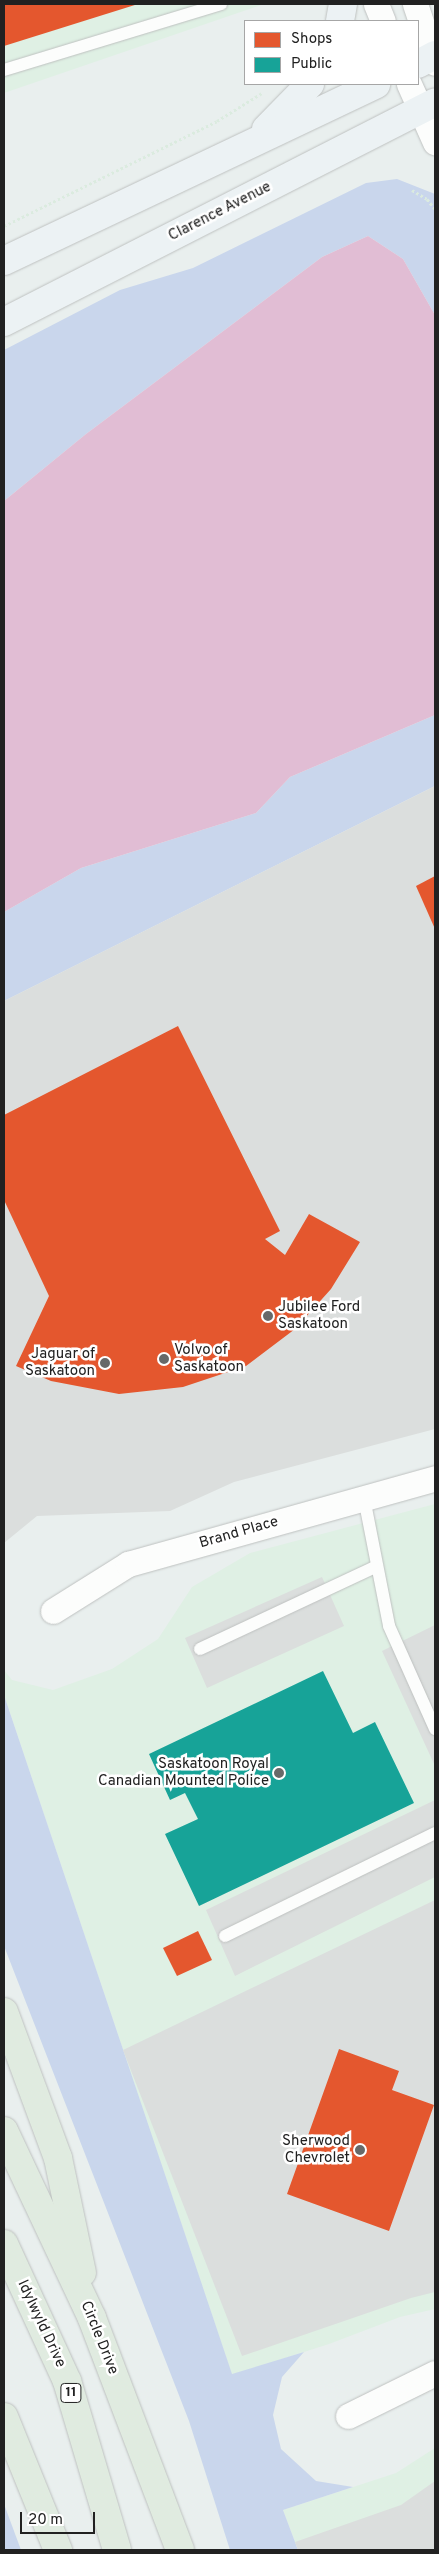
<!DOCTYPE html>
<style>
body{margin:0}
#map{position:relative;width:439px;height:2554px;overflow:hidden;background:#e9efee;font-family:Overpass,sans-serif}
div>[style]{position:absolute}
.commercial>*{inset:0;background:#dff0e4}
.grass>*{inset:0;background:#c9d6ec}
.parking>*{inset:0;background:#dbdedd}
.water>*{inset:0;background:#e1bdd4}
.shops>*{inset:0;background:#e4572e}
.public>*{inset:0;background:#17a398}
.path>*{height:3px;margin-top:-1.5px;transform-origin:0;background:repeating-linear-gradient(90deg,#dbebdf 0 2.5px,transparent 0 5px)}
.roads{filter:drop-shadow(0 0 1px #bec1c0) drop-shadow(0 0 1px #bec1c0)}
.service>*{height:12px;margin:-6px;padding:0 6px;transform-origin:6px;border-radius:6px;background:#fcfdfc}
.minor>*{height:25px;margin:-12.5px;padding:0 12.5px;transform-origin:12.5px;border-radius:12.5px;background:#fcfdfc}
.secondary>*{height:28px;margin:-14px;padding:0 14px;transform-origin:14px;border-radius:14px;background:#ecf2f4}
.motorway>*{height:28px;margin:-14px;padding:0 14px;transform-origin:14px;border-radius:14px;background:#e0ebe0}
.dots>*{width:14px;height:14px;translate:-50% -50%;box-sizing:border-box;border:2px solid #fff;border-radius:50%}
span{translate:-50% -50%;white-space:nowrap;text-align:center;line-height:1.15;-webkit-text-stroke:5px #fff;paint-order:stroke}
.shield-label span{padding:1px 4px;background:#fff;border:1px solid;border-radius:4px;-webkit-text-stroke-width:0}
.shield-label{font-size:14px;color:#212121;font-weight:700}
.street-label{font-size:15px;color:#212121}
.poi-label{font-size:15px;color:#212121}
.left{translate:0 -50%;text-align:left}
.right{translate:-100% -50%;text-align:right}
.frame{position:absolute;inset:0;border:5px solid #212121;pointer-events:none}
.legend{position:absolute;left:244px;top:20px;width:175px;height:65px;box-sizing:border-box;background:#fff;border:1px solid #a6a6a6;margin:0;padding:6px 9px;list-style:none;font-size:15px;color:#212121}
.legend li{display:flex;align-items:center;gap:10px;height:25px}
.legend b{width:25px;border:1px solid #a6a6a6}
.scale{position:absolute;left:20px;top:2512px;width:75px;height:22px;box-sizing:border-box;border:2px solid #212121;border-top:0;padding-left:6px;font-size:15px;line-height:18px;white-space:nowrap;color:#212121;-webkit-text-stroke:4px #fff;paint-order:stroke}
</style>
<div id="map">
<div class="commercial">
<div style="clip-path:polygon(4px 4px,264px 4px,4px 93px)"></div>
<div style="clip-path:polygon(435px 1504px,435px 2309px,400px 2317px,329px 2344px,232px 2375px,4px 1695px,4px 1670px,12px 1680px,53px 1690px,112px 1669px,158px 1639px,192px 1587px,250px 1553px)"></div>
<div style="clip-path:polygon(435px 2448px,435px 2550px,298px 2550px,283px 2510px,396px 2473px)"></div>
</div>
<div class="grass">
<div style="clip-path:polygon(397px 179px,435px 194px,435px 315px,403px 259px,368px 236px,322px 257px,86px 434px,4px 501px,4px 350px,120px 290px,193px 268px,366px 183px)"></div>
<div style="clip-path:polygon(435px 715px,435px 786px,4px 1001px,4px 912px,81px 868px,256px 813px,290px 777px)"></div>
<div style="clip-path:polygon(4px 1695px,232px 2374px,304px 2352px,282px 2377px,273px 2415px,281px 2449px,316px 2481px,353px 2487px,283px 2510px,298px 2550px,230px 2550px,189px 2421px,4px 1946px)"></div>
<div style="clip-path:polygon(4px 2504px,21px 2550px,4px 2550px)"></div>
</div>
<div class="parking">
<div style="clip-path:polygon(435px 786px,435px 1429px,234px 1482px,170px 1511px,37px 1516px,4px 1543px,4px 1001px)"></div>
<div style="clip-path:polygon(322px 1577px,344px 1626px,207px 1688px,185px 1638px)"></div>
<div style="clip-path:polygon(435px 1625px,435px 1766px,382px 1651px)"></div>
<div style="clip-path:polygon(435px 1800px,435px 1877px,235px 1976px,206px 1910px)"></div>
<div style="clip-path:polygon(435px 1900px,435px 2292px,411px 2298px,242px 2356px,123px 2050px)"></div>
<div style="clip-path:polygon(435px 2481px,435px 2550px,298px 2550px,295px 2542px,401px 2505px)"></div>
</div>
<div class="water">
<div style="clip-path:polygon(368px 236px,403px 259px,435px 315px,435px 715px,290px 777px,256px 813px,81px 868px,4px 912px,4px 501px,86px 434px,322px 257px)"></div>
</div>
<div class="shops">
<div style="clip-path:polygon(4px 4px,138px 4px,4px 46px)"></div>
<div style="clip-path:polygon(435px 876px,435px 929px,416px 886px)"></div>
<div style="clip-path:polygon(178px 1026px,280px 1231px,265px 1239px,285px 1255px,309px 1214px,360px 1242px,331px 1289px,295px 1329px,246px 1366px,183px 1387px,119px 1394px,51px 1381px,16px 1366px,49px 1296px,4px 1200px,4px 1115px)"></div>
<div style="clip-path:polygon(198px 1931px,212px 1960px,177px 1976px,163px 1948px)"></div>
<div style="clip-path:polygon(339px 2049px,399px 2071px,392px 2090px,434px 2105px,389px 2231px,287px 2194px)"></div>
</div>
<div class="public">
<div style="clip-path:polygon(323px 1671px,353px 1733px,375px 1722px,414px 1803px,199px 1906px,165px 1834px,198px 1819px,185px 1793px,170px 1800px,149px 1754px)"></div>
</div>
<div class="path">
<div style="left:412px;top:190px;width:17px;rotate:31deg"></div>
<div style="left:427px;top:199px;width:13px;rotate:51deg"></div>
<div style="left:4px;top:226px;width:237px;rotate:-26.2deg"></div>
<div style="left:217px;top:121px;width:53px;rotate:-31.9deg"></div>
</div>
<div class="roads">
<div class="service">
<div style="left:4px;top:70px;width:227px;rotate:-16.9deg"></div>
<div style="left:364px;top:1498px;width:130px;rotate:78.9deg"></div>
<div style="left:389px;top:1626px;width:113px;rotate:65.9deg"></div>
<div style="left:200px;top:1649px;width:195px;rotate:-25.1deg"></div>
<div style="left:225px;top:1936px;width:234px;rotate:-26.1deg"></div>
</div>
<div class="minor">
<div style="left:376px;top:4px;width:18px;rotate:68deg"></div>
<div style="left:415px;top:4px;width:62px;rotate:71.3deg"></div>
<div style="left:409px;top:84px;width:64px;rotate:65.9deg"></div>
<div style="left:53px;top:1611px;width:89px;rotate:-32.1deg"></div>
<div style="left:128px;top:1564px;width:319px;rotate:-15.6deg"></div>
<div style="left:348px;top:2416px;width:97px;rotate:-26.3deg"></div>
</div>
<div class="secondary">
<div style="left:340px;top:21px;width:17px;rotate:-80deg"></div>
<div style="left:418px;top:64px;width:19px;rotate:-28deg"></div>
<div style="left:266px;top:129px;width:63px;rotate:-45.6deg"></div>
<div style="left:4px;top:261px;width:412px;rotate:-25.4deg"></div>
<div style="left:4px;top:322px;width:484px;rotate:-27deg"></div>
</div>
<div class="motorway">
<div style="left:4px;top:2012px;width:156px;rotate:69.7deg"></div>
<div style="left:58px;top:2158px;width:117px;rotate:78.2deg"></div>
<div style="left:4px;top:2131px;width:207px;rotate:64.8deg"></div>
<div style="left:92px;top:2318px;width:248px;rotate:69.2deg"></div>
<div style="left:4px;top:2244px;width:151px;rotate:65.3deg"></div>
<div style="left:67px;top:2381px;width:176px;rotate:73.5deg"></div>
<div style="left:4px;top:2417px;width:144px;rotate:67.9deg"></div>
</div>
</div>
<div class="dots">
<div style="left:268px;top:1316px;background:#676969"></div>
<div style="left:164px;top:1359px;background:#676969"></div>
<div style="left:105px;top:1363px;background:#676969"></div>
<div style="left:279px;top:1773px;background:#676969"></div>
<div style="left:360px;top:2150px;background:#676969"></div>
</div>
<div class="shield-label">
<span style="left:71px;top:2393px">11</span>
</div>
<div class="street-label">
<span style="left:220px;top:212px;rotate:-27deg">Clarence Avenue</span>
<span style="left:239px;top:1533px;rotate:-16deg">Brand Place</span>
<span style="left:41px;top:2324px;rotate:65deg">Idylwyld Drive</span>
<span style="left:99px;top:2338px;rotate:68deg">Circle Drive</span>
</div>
<div class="poi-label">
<span class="left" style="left:278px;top:1316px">Jubilee Ford<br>Saskatoon</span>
<span class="left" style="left:174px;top:1359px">Volvo of<br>Saskatoon</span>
<span class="right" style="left:95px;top:1363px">Jaguar of<br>Saskatoon</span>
<span class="right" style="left:269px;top:1773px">Saskatoon Royal<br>Canadian Mounted Police</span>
<span class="right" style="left:350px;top:2150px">Sherwood<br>Chevrolet</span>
</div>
<div class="frame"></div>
<ul class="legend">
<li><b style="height:14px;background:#e4572e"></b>Shops</li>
<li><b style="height:14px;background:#17a398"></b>Public</li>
</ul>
<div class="scale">20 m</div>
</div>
